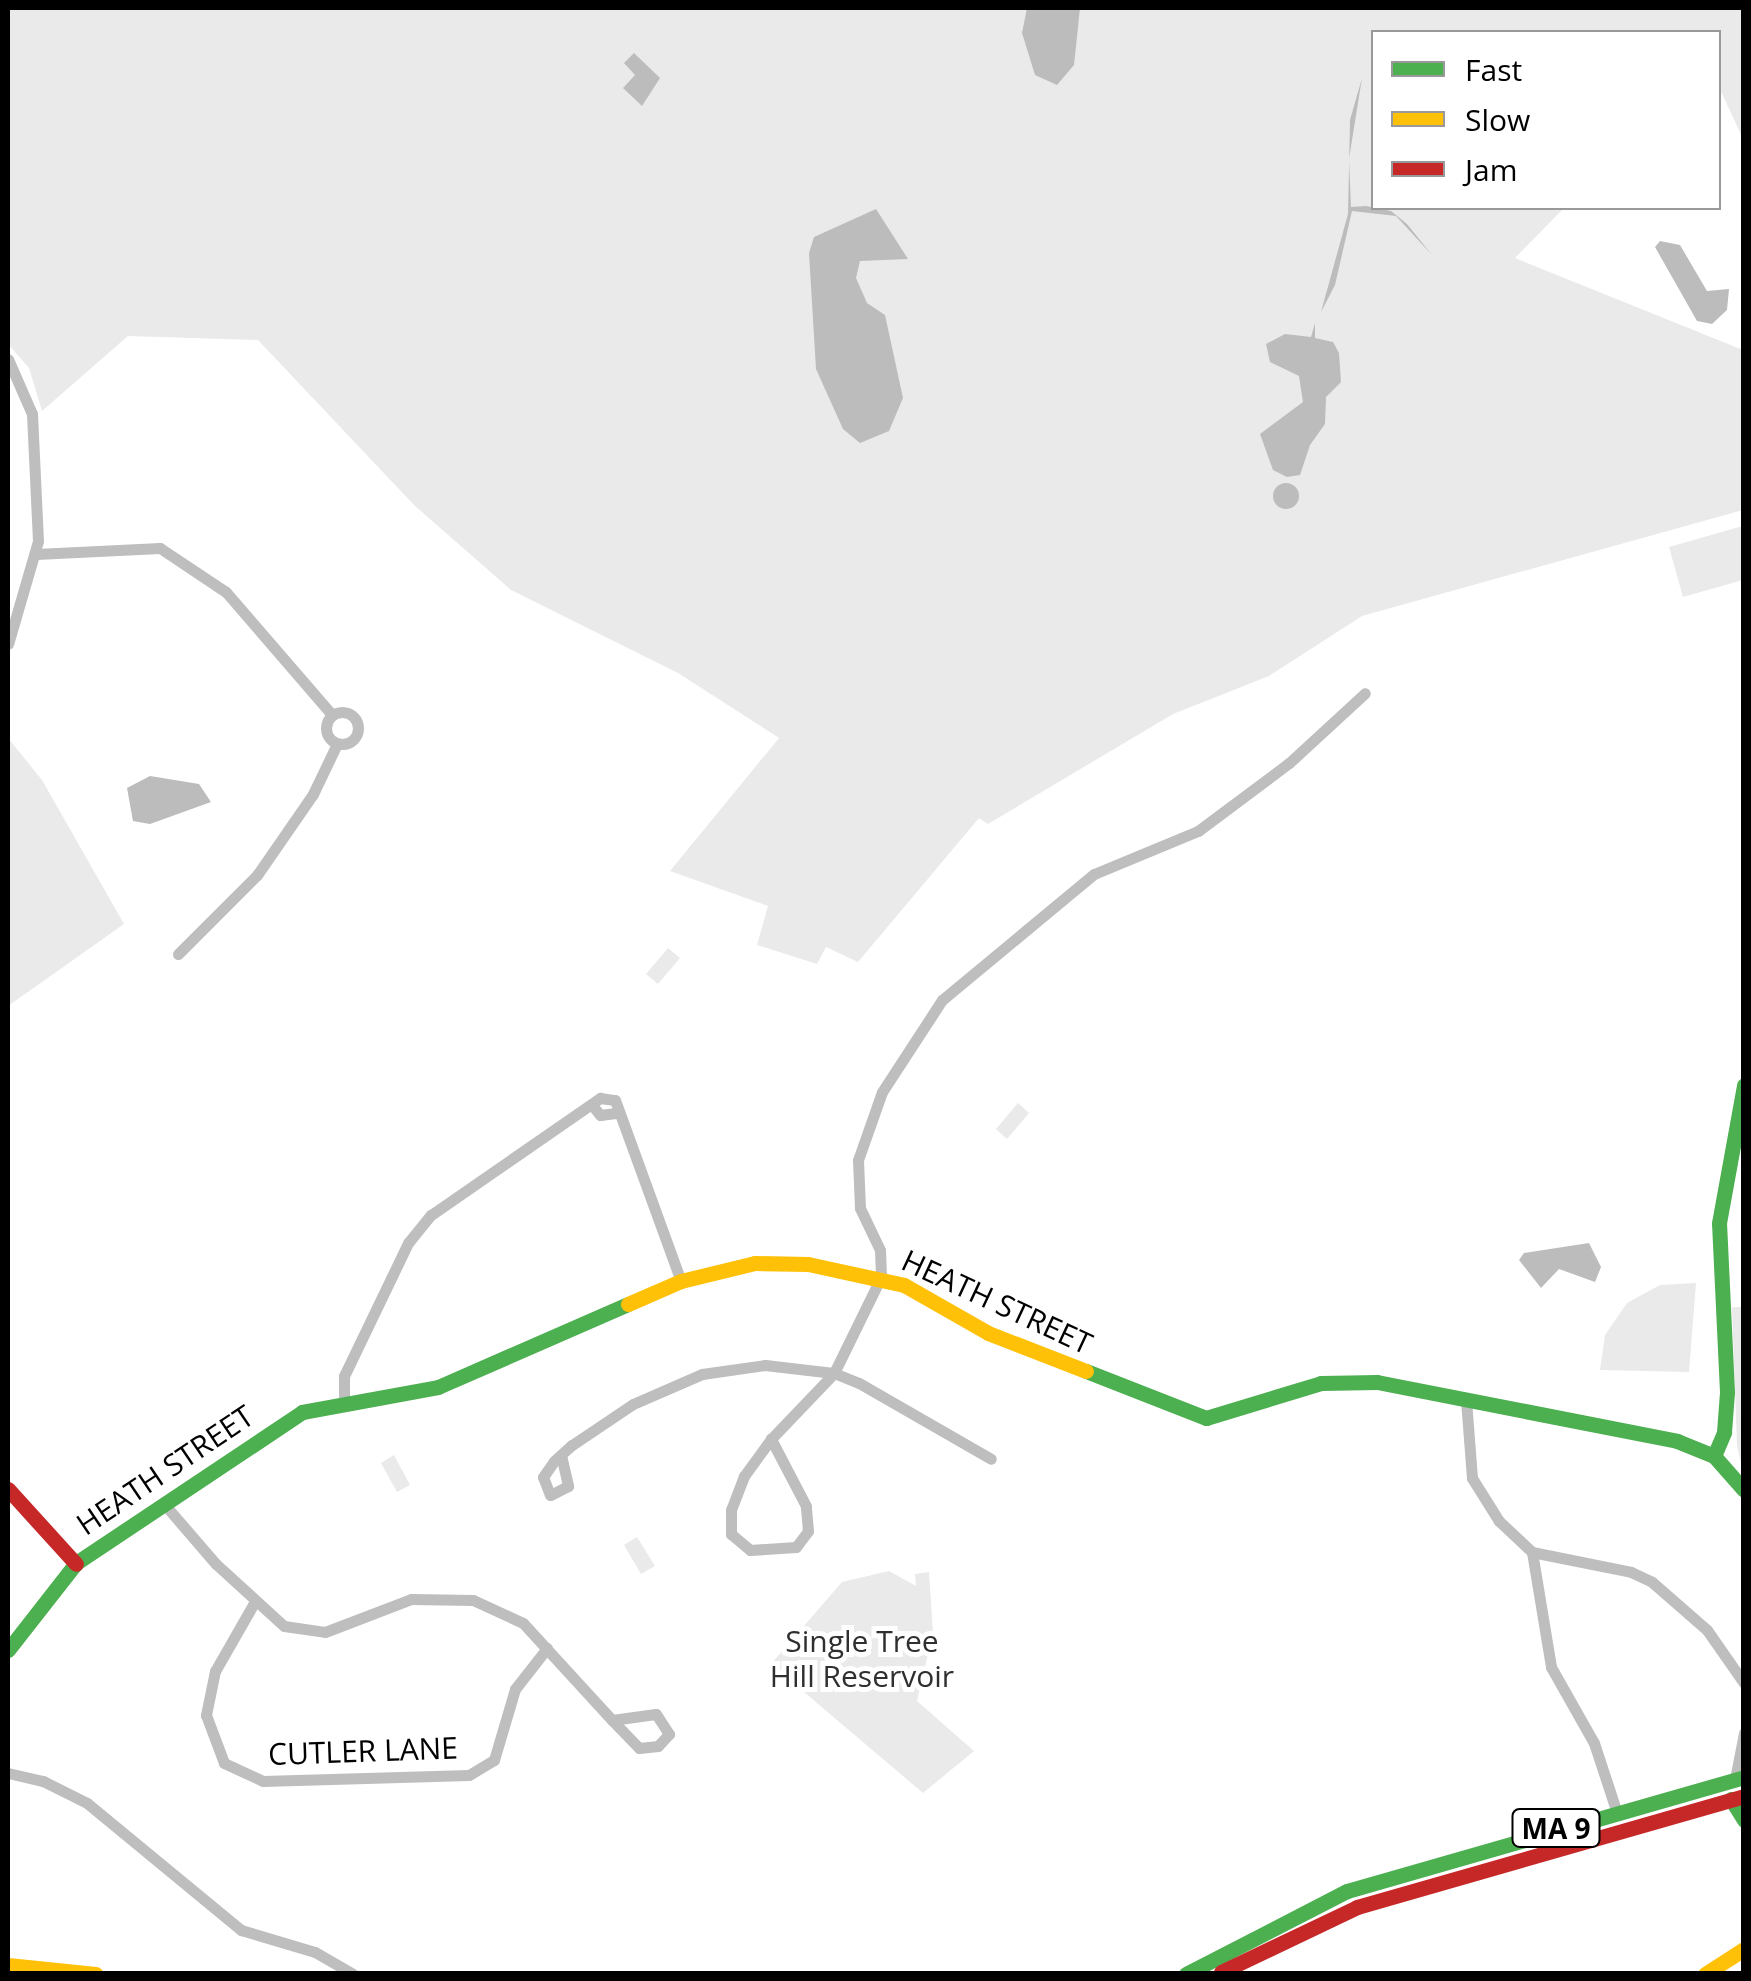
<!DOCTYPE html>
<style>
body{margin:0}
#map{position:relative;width:1751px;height:1981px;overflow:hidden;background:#fff;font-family:"Open Sans",sans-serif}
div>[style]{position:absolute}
.green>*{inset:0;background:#eaeaea}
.water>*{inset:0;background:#bcbcbc}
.round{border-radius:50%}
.street>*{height:11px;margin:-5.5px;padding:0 5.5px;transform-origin:5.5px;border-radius:5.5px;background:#bebebe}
.street>.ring{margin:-5.5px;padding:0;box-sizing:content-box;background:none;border:11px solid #bebebe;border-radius:50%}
.fast>*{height:15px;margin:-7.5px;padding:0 7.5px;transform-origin:7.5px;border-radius:7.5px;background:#4caf50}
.slow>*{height:15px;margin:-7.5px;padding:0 7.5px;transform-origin:7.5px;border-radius:7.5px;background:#ffc107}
.jam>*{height:15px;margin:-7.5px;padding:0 7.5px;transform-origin:7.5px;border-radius:7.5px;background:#c62828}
span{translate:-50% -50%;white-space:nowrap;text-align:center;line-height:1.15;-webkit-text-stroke:10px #fff;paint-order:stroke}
.shield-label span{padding:2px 8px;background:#fff;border:2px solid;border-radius:8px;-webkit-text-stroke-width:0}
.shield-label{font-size:28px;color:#000;font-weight:700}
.street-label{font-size:30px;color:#000}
.park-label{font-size:30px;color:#2f2f2f}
.frame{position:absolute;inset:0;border:10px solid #000;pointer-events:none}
.legend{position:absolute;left:1371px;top:30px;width:350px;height:180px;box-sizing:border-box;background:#fff;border:2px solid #999;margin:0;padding:12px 18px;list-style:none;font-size:30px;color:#000}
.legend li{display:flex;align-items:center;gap:20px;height:50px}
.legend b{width:50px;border:2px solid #999}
</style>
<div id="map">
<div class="green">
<div style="clip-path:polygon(8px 8px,1743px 8px,1743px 139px,1719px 87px,1718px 32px,1374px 32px,1374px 208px,1564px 208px,1515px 258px,1743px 350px,1743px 510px,1362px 616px,1269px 676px,1173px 714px,988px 824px,979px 818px,858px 962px,826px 947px,817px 964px,757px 945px,768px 906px,670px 871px,779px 738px,678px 673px,511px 590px,414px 505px,258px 340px,128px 336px,42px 411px,29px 368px,8px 344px)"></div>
<div style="clip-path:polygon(1743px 526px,1743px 580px,1683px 597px,1669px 547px)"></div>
<div style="clip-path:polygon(8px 738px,42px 780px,124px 924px,8px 1006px)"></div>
<div style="clip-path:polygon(668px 948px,680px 958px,658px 984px,646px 974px)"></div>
<div style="clip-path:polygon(1018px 1103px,1029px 1113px,1007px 1139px,996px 1129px)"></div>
<div style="clip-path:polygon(1696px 1283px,1689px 1372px,1600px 1370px,1605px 1335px,1627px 1303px,1660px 1285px)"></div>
<div style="clip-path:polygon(1732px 1307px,1743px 1307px,1743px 1471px,1737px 1446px)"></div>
<div style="clip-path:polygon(394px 1455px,410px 1485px,397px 1492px,381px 1463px)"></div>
<div style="clip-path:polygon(637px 1537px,655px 1566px,641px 1574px,624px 1545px)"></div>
<div style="clip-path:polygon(889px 1571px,916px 1586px,915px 1574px,929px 1572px,933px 1633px,917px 1701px,974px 1751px,923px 1793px,771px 1664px,842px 1582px)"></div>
</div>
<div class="water">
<div style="clip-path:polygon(1027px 8px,1080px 8px,1074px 65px,1057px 85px,1035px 75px,1022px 33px)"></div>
<div style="clip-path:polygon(634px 53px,660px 78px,642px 106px,623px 88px,635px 75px,624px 63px)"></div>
<div style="clip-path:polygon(1362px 78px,1349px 159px,1351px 207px,1366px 206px,1391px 211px,1407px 224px,1432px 255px,1396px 216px,1352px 211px,1335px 285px,1321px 312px,1348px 214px,1350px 120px)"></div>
<div style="clip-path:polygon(876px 209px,908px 259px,860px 261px,856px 278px,867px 303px,885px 315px,903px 398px,889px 431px,860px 443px,843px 429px,816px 369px,809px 253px,814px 237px)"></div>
<div style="clip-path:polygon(1660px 241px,1680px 245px,1707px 291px,1729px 289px,1727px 310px,1712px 324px,1697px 321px,1655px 247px)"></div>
<div style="clip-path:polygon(1315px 323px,1315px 338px,1333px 342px,1339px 353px,1341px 382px,1326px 397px,1325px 424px,1310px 445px,1300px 475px,1287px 477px,1273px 470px,1260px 434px,1303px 402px,1299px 376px,1270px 362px,1266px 344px,1285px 334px,1311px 337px)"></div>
<div class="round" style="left:1273px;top:483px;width:26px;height:26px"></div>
<div style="clip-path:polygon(150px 776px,199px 784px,211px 802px,150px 824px,133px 821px,127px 788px)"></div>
<div style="clip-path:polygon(1589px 1243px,1601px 1267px,1595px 1282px,1559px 1269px,1541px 1288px,1519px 1260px,1524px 1253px)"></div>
</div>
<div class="street">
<div style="left:8px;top:359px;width:60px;rotate:66.4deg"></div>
<div style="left:32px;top:414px;width:127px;rotate:87.3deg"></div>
<div style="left:38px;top:541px;width:107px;rotate:106.2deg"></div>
<div style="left:36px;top:554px;width:124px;rotate:-2.8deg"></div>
<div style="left:160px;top:548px;width:79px;rotate:33.7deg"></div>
<div style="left:226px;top:592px;width:162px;rotate:49.2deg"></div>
<div class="ring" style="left:326px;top:712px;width:21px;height:21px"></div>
<div style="left:178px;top:954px;width:112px;rotate:-45deg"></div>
<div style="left:257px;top:875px;width:98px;rotate:-55.3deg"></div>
<div style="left:313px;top:794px;width:55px;rotate:-64.4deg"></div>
<div style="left:592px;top:1105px;width:13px;rotate:51deg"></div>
<div style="left:600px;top:1115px;width:16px;rotate:-7deg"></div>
<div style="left:1466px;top:1400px;width:78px;rotate:85.6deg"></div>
<div style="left:1472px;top:1478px;width:51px;rotate:57.9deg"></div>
<div style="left:1499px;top:1521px;width:45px;rotate:43.2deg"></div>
<div style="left:1532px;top:1552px;width:101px;rotate:11.4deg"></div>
<div style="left:1631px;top:1572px;width:23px;rotate:25deg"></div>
<div style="left:1652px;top:1582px;width:73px;rotate:41.1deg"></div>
<div style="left:1707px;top:1630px;width:65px;rotate:55.1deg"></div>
<div style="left:344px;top:1401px;width:25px;rotate:-90deg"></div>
<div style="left:344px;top:1376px;width:148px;rotate:-64.3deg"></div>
<div style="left:408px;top:1243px;width:36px;rotate:-51deg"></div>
<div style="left:431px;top:1215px;width:206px;rotate:-34.7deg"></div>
<div style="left:600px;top:1098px;width:15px;rotate:8deg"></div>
<div style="left:615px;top:1100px;width:193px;rotate:70deg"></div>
<div style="left:771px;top:1439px;width:46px;rotate:126.1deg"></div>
<div style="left:744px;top:1476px;width:36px;rotate:111deg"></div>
<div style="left:731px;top:1510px;width:24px;rotate:90deg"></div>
<div style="left:731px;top:1534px;width:25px;rotate:40deg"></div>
<div style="left:750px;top:1550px;width:46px;rotate:-3.7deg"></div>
<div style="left:796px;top:1547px;width:20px;rotate:-53deg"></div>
<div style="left:808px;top:1531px;width:25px;rotate:-95deg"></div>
<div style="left:806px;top:1506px;width:76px;rotate:-117.6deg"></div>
<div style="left:771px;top:1439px;width:91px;rotate:-46.3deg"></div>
<div style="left:834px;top:1373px;width:107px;rotate:-63.9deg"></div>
<div style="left:881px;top:1277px;width:27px;rotate:-92deg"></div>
<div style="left:880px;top:1250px;width:47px;rotate:-115.5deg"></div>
<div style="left:860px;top:1208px;width:48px;rotate:-92.4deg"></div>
<div style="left:858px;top:1160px;width:72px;rotate:-70.6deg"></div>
<div style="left:882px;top:1092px;width:110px;rotate:-56.9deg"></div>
<div style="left:942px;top:1000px;width:197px;rotate:-39.7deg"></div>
<div style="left:1094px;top:874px;width:113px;rotate:-22.5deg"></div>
<div style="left:1198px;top:831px;width:114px;rotate:-36.8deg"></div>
<div style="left:1289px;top:763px;width:103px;rotate:-42.6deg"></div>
<div style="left:561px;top:1455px;width:32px;rotate:77deg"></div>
<div style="left:568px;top:1486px;width:20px;rotate:153deg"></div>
<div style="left:550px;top:1495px;width:19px;rotate:-111deg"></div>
<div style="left:543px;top:1477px;width:19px;rotate:-55deg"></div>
<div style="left:554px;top:1461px;width:24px;rotate:-42deg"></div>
<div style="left:572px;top:1445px;width:73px;rotate:-33.9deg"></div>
<div style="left:633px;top:1404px;width:75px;rotate:-23.5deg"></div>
<div style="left:702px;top:1374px;width:64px;rotate:-8.1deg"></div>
<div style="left:765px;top:1365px;width:69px;rotate:6.6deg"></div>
<div style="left:834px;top:1373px;width:27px;rotate:22deg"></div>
<div style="left:859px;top:1383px;width:152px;rotate:29.9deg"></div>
<div style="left:165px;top:1505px;width:78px;rotate:49.2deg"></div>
<div style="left:216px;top:1564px;width:92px;rotate:42.4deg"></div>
<div style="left:284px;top:1626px;width:41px;rotate:8.3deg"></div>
<div style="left:325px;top:1632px;width:92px;rotate:-21deg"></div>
<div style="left:411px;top:1599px;width:62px;rotate:0.9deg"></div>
<div style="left:473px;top:1600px;width:55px;rotate:24.7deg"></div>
<div style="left:523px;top:1623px;width:132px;rotate:47.5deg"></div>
<div style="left:612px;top:1720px;width:44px;rotate:-7.8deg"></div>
<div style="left:656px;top:1714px;width:24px;rotate:57deg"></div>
<div style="left:669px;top:1734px;width:16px;rotate:133deg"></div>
<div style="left:658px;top:1746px;width:19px;rotate:174deg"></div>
<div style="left:639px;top:1748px;width:39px;rotate:-134deg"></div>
<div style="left:1532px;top:1552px;width:117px;rotate:80.6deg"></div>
<div style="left:1551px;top:1667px;width:87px;rotate:60.5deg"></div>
<div style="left:1594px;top:1743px;width:71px;rotate:71.8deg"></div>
<div style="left:254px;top:1603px;width:78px;rotate:119.8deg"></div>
<div style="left:215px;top:1671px;width:45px;rotate:101.6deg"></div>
<div style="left:206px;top:1715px;width:51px;rotate:69.4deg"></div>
<div style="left:224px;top:1763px;width:43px;rotate:24.8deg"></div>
<div style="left:263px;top:1781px;width:206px;rotate:-1.7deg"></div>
<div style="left:469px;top:1775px;width:29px;rotate:-31deg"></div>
<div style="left:494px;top:1760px;width:74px;rotate:-73.5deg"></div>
<div style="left:515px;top:1689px;width:52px;rotate:-52deg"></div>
<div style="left:8px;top:1773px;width:36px;rotate:13deg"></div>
<div style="left:43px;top:1781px;width:49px;rotate:26.6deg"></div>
<div style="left:87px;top:1803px;width:200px;rotate:39.5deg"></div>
<div style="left:241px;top:1930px;width:77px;rotate:16.6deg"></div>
<div style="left:315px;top:1952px;width:44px;rotate:30.1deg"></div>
<div style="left:1735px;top:1779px;width:47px;rotate:-78.9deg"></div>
</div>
<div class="fast">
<div style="left:1086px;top:1371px;width:129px;rotate:21.4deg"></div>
<div style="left:1206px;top:1418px;width:120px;rotate:-16.9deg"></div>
<div style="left:1321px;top:1383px;width:56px;rotate:-1deg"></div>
<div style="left:1377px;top:1382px;width:306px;rotate:11.1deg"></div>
<div style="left:1677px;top:1441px;width:40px;rotate:22deg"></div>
<div style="left:1714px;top:1456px;width:45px;rotate:48.6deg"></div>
<div style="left:1714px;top:1456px;width:26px;rotate:-67deg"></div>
<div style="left:1724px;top:1432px;width:40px;rotate:-85.7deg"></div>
<div style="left:1727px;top:1392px;width:169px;rotate:-92.7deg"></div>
<div style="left:1719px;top:1223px;width:140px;rotate:-79.7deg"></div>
<div style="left:8px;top:1650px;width:110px;rotate:-52deg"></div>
<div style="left:76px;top:1563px;width:272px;rotate:-33.7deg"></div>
<div style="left:302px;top:1412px;width:138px;rotate:-10.4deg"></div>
<div style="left:438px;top:1387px;width:207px;rotate:-23.6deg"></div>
<div style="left:1731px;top:1799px;width:25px;rotate:58deg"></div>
<div style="left:1186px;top:1974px;width:181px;rotate:-27.3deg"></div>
<div style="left:1347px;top:1891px;width:413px;rotate:-16deg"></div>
</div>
<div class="slow">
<div style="left:628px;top:1304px;width:58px;rotate:-23.5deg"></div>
<div style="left:681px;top:1281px;width:76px;rotate:-13.7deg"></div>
<div style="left:755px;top:1263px;width:53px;rotate:1.1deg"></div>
<div style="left:808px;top:1264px;width:98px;rotate:12.3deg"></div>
<div style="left:904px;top:1285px;width:97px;rotate:29.7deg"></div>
<div style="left:988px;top:1333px;width:105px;rotate:21.2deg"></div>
<div style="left:8px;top:1965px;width:88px;rotate:5.8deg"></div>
<div style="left:1705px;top:1974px;width:46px;rotate:-32.7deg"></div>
</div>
<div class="jam">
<div style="left:8px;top:1489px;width:101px;rotate:47.8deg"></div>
<div style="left:1221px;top:1972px;width:151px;rotate:-25.5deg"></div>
<div style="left:1357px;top:1907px;width:403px;rotate:-16deg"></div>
</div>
<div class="shield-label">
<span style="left:1556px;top:1828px">MA 9</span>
</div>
<div class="street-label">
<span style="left:997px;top:1302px;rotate:25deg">HEATH STREET</span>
<span style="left:165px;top:1470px;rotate:-34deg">HEATH STREET</span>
<span style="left:363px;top:1751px;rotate:-2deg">CUTLER LANE</span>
</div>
<div class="park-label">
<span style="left:862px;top:1658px">Single Tree<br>Hill Reservoir</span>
</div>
<div class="frame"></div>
<ul class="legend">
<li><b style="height:12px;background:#4caf50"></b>Fast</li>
<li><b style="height:12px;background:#ffc107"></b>Slow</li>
<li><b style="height:12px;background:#c62828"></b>Jam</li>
</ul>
</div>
